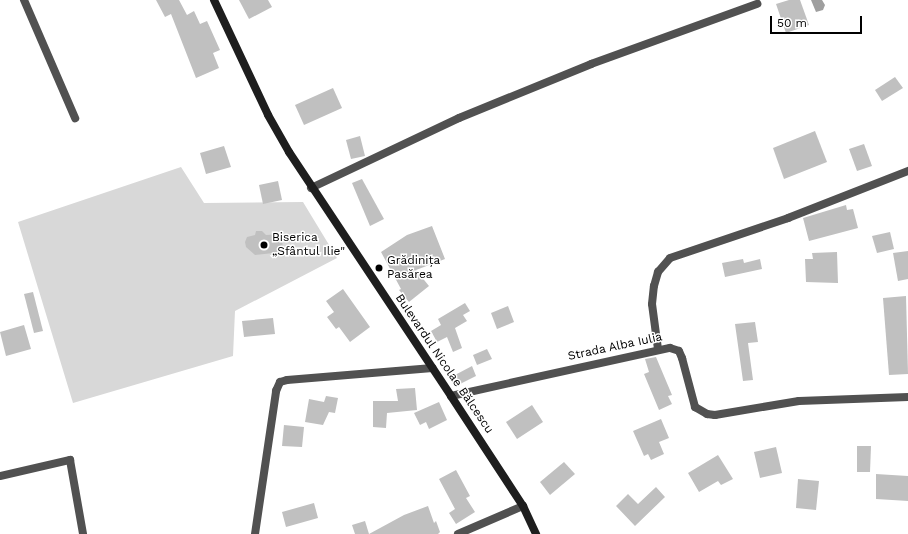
<!DOCTYPE html>
<meta charset="utf-8">
<style>
body{margin:0}
#map{position:relative;width:908px;height:534px;overflow:hidden;background:#fff;font-family:"Work Sans",sans-serif}
div>[style]{position:absolute}
.green>*{inset:0;background:#d8d8d8}
.water>*{inset:0;background:#9f9f9f}
.building>*{inset:0;background:#c0c0c0}
.street>*{height:8px;margin:-4px;padding:0 4px;transform-origin:4px;border-radius:4px;background:#515151}
.secondary>*{height:8px;margin:-4px;padding:0 4px;transform-origin:4px;border-radius:4px;background:#1e1e1e}
.dots>*{width:11px;height:11px;translate:-50% -50%;box-sizing:border-box;border:2px solid #fff;border-radius:50%}
span{translate:-50% -50%;white-space:nowrap;text-align:center;line-height:1.15;-webkit-text-stroke:3px #fff;paint-order:stroke}
.poi-label{font-size:12px;color:#000}
.left{translate:0 -50%;text-align:left}
.street-label{font-size:12px;color:#000}
.scale{position:absolute;left:770px;top:16px;width:92px;height:18px;box-sizing:border-box;border:2px solid #000;border-top:0;padding-left:5px;font-size:12px;line-height:14px;white-space:nowrap;color:#000;-webkit-text-stroke:3px #fff;paint-order:stroke}
</style>
<div id="map">
<div class="green">
<div style="clip-path:polygon(181px 167px,204px 203px,303px 202px,337px 258px,235px 311px,233px 356px,73px 403px,18px 222px)"></div>
</div>
<div class="water">
<div style="clip-path:polygon(811px 0,822px 0,825px 5px,823px 10px,816px 12px)"></div>
</div>
<div class="building">
<div style="clip-path:polygon(156px 0,179px 0,187px 15px,194px 11px,200px 24px,207px 21px,220px 50px,213px 53px,219px 68px,196px 78px,171px 14px,165px 17px)"></div>
<div style="clip-path:polygon(239px 0,268px 0,272px 7px,249px 19px)"></div>
<div style="clip-path:polygon(789px 0,800px 0,809px 25px,786px 33px,776px 4px)"></div>
<div style="clip-path:polygon(895px 77px,903px 88px,882px 101px,875px 90px)"></div>
<div style="clip-path:polygon(333px 88px,342px 108px,304px 125px,295px 105px)"></div>
<div style="clip-path:polygon(815px 131px,827px 162px,784px 179px,773px 148px)"></div>
<div style="clip-path:polygon(360px 136px,365px 156px,351px 159px,346px 140px)"></div>
<div style="clip-path:polygon(864px 144px,872px 166px,857px 171px,849px 149px)"></div>
<div style="clip-path:polygon(224px 146px,231px 167px,206px 174px,200px 153px)"></div>
<div style="clip-path:polygon(362px 179px,384px 219px,370px 226px,352px 183px)"></div>
<div style="clip-path:polygon(278px 181px,282px 200px,263px 204px,259px 185px)"></div>
<div style="clip-path:polygon(846px 205px,847px 210px,853px 209px,858px 228px,809px 241px,803px 218px)"></div>
<div style="clip-path:polygon(432px 226px,445px 259px,416px 270px,429px 286px,409px 302px,399px 290px,401px 289px,381px 252px,407px 235px)"></div>
<div style="clip-path:polygon(256px 231px,262px 231px,266px 235px,282px 234px,283px 252px,255px 255px,246px 247px,245px 242px,247px 237px,255px 235px)"></div>
<div style="clip-path:polygon(890px 232px,894px 249px,877px 253px,872px 236px)"></div>
<div style="clip-path:polygon(908px 251px,908px 279px,898px 281px,893px 253px)"></div>
<div style="clip-path:polygon(837px 252px,838px 283px,806px 282px,805px 259px,813px 259px,812px 253px)"></div>
<div style="clip-path:polygon(743px 259px,744px 263px,760px 259px,762px 269px,725px 277px,722px 263px)"></div>
<div style="clip-path:polygon(343px 289px,370px 327px,350px 342px,339px 327px,336px 329px,327px 317px,334px 312px,326px 301px)"></div>
<div style="clip-path:polygon(33px 292px,43px 331px,34px 333px,24px 294px)"></div>
<div style="clip-path:polygon(906px 296px,908px 374px,889px 375px,883px 298px)"></div>
<div style="clip-path:polygon(465px 303px,470px 311px,463px 315px,467px 321px,455px 328px,462px 348px,453px 352px,447px 337px,437px 342px,431px 331px,441px 325px,438px 319px)"></div>
<div style="clip-path:polygon(508px 306px,514px 322px,497px 329px,491px 313px)"></div>
<div style="clip-path:polygon(273px 318px,275px 334px,244px 337px,242px 321px)"></div>
<div style="clip-path:polygon(755px 322px,758px 342px,748px 343px,753px 380px,743px 381px,735px 324px)"></div>
<div style="clip-path:polygon(24px 325px,31px 349px,6px 356px,0 332px)"></div>
<div style="clip-path:polygon(487px 349px,492px 359px,477px 365px,473px 355px)"></div>
<div style="clip-path:polygon(656px 357px,672px 395px,668px 396px,672px 404px,659px 410px,644px 374px,649px 372px,645px 359px)"></div>
<div style="clip-path:polygon(472px 366px,476px 376px,460px 384px,455px 375px)"></div>
<div style="clip-path:polygon(415px 388px,417px 410px,387px 413px,386px 428px,373px 427px,373px 401px,398px 401px,396px 389px)"></div>
<div style="clip-path:polygon(326px 396px,338px 398px,335px 413px,329px 412px,323px 425px,305px 422px,309px 399px,324px 402px)"></div>
<div style="clip-path:polygon(439px 402px,447px 420px,429px 429px,426px 422px,420px 425px,414px 413px)"></div>
<div style="clip-path:polygon(532px 405px,543px 422px,517px 439px,506px 422px)"></div>
<div style="clip-path:polygon(661px 419px,669px 438px,659px 442px,664px 454px,651px 460px,648px 454px,644px 456px,633px 431px)"></div>
<div style="clip-path:polygon(284px 425px,304px 427px,302px 447px,282px 446px)"></div>
<div style="clip-path:polygon(857px 446px,871px 446px,870px 472px,857px 472px)"></div>
<div style="clip-path:polygon(776px 447px,782px 473px,760px 478px,754px 452px)"></div>
<div style="clip-path:polygon(718px 455px,733px 479px,721px 485px,718px 481px,699px 492px,688px 473px)"></div>
<div style="clip-path:polygon(564px 462px,575px 474px,550px 495px,540px 482px)"></div>
<div style="clip-path:polygon(456px 470px,470px 496px,466px 498px,475px 512px,456px 524px,449px 513px,455px 509px,439px 479px)"></div>
<div style="clip-path:polygon(876px 474px,908px 476px,908px 501px,876px 499px)"></div>
<div style="clip-path:polygon(798px 479px,819px 481px,816px 510px,796px 508px)"></div>
<div style="clip-path:polygon(656px 487px,665px 497px,635px 526px,616px 506px,628px 494px,638px 504px)"></div>
<div style="clip-path:polygon(314px 503px,318px 518px,286px 527px,282px 512px)"></div>
<div style="clip-path:polygon(428px 506px,434px 523px,436px 521px,440px 532px,438px 534px,369px 534px,404px 515px)"></div>
<div style="clip-path:polygon(365px 521px,369px 534px,355px 534px,352px 525px)"></div>
</div>
<div class="street">
<div style="left:24px;top:0;width:129px;rotate:66.6deg"></div>
<div style="left:311px;top:188px;width:164px;rotate:-25.3deg"></div>
<div style="left:459px;top:118px;width:143px;rotate:-22.2deg"></div>
<div style="left:591px;top:64px;width:177px;rotate:-19.9deg"></div>
<div style="left:658px;top:349px;width:45px;rotate:-97.6deg"></div>
<div style="left:652px;top:304px;width:18px;rotate:-84deg"></div>
<div style="left:654px;top:286px;width:15px;rotate:-74deg"></div>
<div style="left:658px;top:272px;width:18px;rotate:-49deg"></div>
<div style="left:670px;top:258px;width:125px;rotate:-18.7deg"></div>
<div style="left:788px;top:218px;width:129px;rotate:-21.4deg"></div>
<div style="left:451px;top:396px;width:224px;rotate:-12.4deg"></div>
<div style="left:670px;top:348px;width:9px;rotate:18deg"></div>
<div style="left:679px;top:351px;width:8px;rotate:67deg"></div>
<div style="left:682px;top:358px;width:51px;rotate:75.1deg"></div>
<div style="left:695px;top:407px;width:14px;rotate:30deg"></div>
<div style="left:707px;top:414px;width:8px;rotate:7deg"></div>
<div style="left:715px;top:415px;width:85px;rotate:-9.5deg"></div>
<div style="left:799px;top:401px;width:109px;rotate:-2.1deg"></div>
<div style="left:0;top:476px;width:72px;rotate:-12.9deg"></div>
<div style="left:70px;top:460px;width:75px;rotate:80deg"></div>
<div style="left:255px;top:534px;width:145px;rotate:-81.6deg"></div>
<div style="left:276px;top:391px;width:10px;rotate:-66deg"></div>
<div style="left:280px;top:382px;width:7px;rotate:-16deg"></div>
<div style="left:287px;top:380px;width:146px;rotate:-4.7deg"></div>
<div style="left:458px;top:534px;width:71px;rotate:-23.3deg"></div>
</div>
<div class="secondary">
<div style="left:214px;top:0;width:127px;rotate:64.8deg"></div>
<div style="left:268px;top:115px;width:43px;rotate:60.4deg"></div>
<div style="left:289px;top:152px;width:293px;rotate:56.4deg"></div>
<div style="left:451px;top:396px;width:131px;rotate:56.8deg"></div>
<div style="left:523px;top:506px;width:31px;rotate:65deg"></div>
</div>
<div class="dots">
<div style="left:264px;top:245px;background:#000"></div>
<div style="left:379px;top:268px;background:#000"></div>
</div>
<div class="poi-label">
<span class="left" style="left:272px;top:245px">Biserica<br>„Sfântul Ilie"</span>
<span class="left" style="left:387px;top:268px">Grădinița<br>Pasărea</span>
</div>
<div class="street-label">
<span style="left:615px;top:347px;rotate:-12deg">Strada Alba Iulia</span>
<span style="left:444px;top:364px;rotate:56deg">Bulevardul Nicolae Bălcescu</span>
</div>
<div class="scale">50 m</div>
</div>
